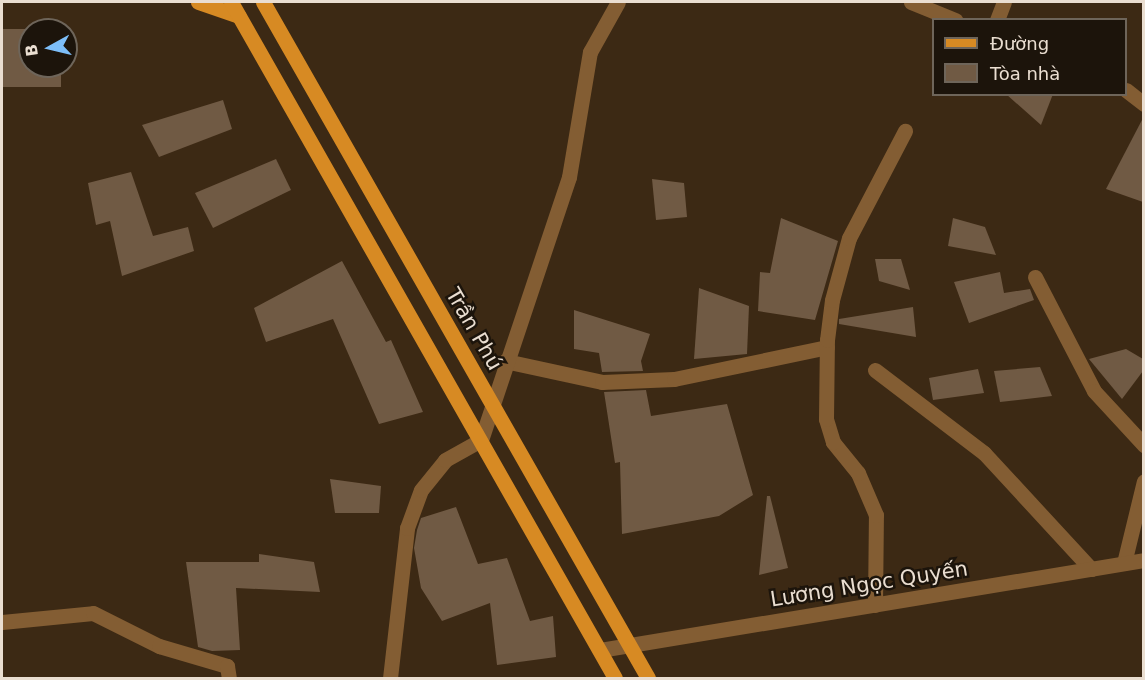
<!DOCTYPE html>
<meta charset="utf-8">
<style>
body{margin:0}
#map{position:relative;width:1145px;height:680px;overflow:hidden;background:#3c2914;font-family:"DejaVu Sans",sans-serif}
div>[style]{position:absolute}
.building>*{inset:0;background:#705a44}
.minor>*{height:15px;margin:-7.5px;padding:0 7.5px;transform-origin:7.5px;border-radius:7.5px;background:#835d33}
.major>*{height:15px;margin:-7.5px;padding:0 7.5px;transform-origin:7.5px;border-radius:7.5px;background:#d78a23}
span{translate:-50% -50%;white-space:nowrap;text-align:center;line-height:1.15;-webkit-text-stroke:5px #1c140b;paint-order:stroke}
.street-label{font-size:21px;color:#eaded1}
.frame{position:absolute;inset:0;border:3px solid #eaded1;pointer-events:none}
.legend{position:absolute;left:932px;top:18px;width:195px;height:78px;box-sizing:border-box;background:#1c140b;border:2px solid #6e655a;margin:0;padding:8px 10px;list-style:none;font-size:18px;color:#eaded1}
.legend li{display:flex;align-items:center;gap:12px;height:30px}
.legend b{width:30px;border:2px solid #6e655a}
.north{position:absolute;left:18px;top:18px;width:60px;height:60px;box-sizing:border-box;background:#1c140b;border:2px solid #6e655a;border-radius:50%;rotate:262deg;font-size:16px;font-weight:700;line-height:24px;text-align:center;color:#eaded1}
.north::after{content:'';display:block;margin:auto;width:21px;height:27px;background:#7dbef9;clip-path:polygon(50% 0,100% 100%,50% 72%,0 100%)}
</style>
<div id="map">
<div class="building">
<div style="clip-path:polygon(2px 29px,60px 29px,30px 30px,30px 66px,61px 66px,61px 87px,2px 87px)"></div>
<div style="clip-path:polygon(1006px 94px,1053px 94px,1041px 125px)"></div>
<div style="clip-path:polygon(223px 100px,232px 129px,159px 157px,142px 125px)"></div>
<div style="clip-path:polygon(1143px 118px,1143px 202px,1106px 189px)"></div>
<div style="clip-path:polygon(276px 159px,291px 190px,213px 228px,195px 193px)"></div>
<div style="clip-path:polygon(131px 172px,153px 236px,188px 227px,194px 251px,122px 276px,110px 221px,96px 225px,88px 183px)"></div>
<div style="clip-path:polygon(652px 179px,684px 183px,687px 217px,656px 220px)"></div>
<div style="clip-path:polygon(781px 218px,838px 241px,815px 320px,758px 311px,760px 272px,770px 273px)"></div>
<div style="clip-path:polygon(953px 218px,985px 227px,996px 255px,948px 246px)"></div>
<div style="clip-path:polygon(875px 259px,901px 259px,910px 290px,879px 281px)"></div>
<div style="clip-path:polygon(342px 261px,386px 342px,391px 340px,423px 412px,379px 424px,333px 319px,266px 342px,254px 308px)"></div>
<div style="clip-path:polygon(1000px 272px,1004px 293px,1030px 289px,1034px 300px,969px 323px,954px 282px)"></div>
<div style="clip-path:polygon(699px 288px,749px 306px,747px 354px,694px 359px)"></div>
<div style="clip-path:polygon(913px 307px,916px 337px,839px 324px,839px 319px)"></div>
<div style="clip-path:polygon(574px 310px,650px 334px,641px 361px,643px 371px,602px 372px,599px 353px,574px 349px)"></div>
<div style="clip-path:polygon(1126px 349px,1143px 359px,1143px 371px,1122px 399px,1089px 359px)"></div>
<div style="clip-path:polygon(1040px 367px,1052px 396px,1000px 402px,994px 371px)"></div>
<div style="clip-path:polygon(978px 369px,984px 393px,933px 400px,929px 378px)"></div>
<div style="clip-path:polygon(646px 390px,651px 416px,727px 404px,753px 495px,719px 516px,622px 534px,620px 462px,615px 463px,604px 392px)"></div>
<div style="clip-path:polygon(330px 479px,381px 486px,379px 513px,335px 513px)"></div>
<div style="clip-path:polygon(767px 496px,770px 496px,788px 568px,759px 575px)"></div>
<div style="clip-path:polygon(456px 507px,478px 564px,507px 558px,530px 621px,553px 616px,556px 657px,497px 665px,490px 603px,442px 621px,421px 588px,414px 548px,417px 530px,421px 518px)"></div>
<div style="clip-path:polygon(259px 554px,314px 562px,320px 592px,236px 588px,240px 650px,212px 651px,198px 647px,186px 562px,259px 562px)"></div>
</div>
<div class="minor">
<div style="left:911px;top:2px;width:48px;rotate:22.2deg"></div>
<div style="left:997px;top:20px;width:19px;rotate:-69deg"></div>
<div style="left:1126px;top:90px;width:23px;rotate:38deg"></div>
<div style="left:1035px;top:277px;width:128px;rotate:62.6deg"></div>
<div style="left:1094px;top:391px;width:74px;rotate:47.2deg"></div>
<div style="left:505px;top:361px;width:99px;rotate:12.2deg"></div>
<div style="left:602px;top:382px;width:72px;rotate:-2.4deg"></div>
<div style="left:674px;top:379px;width:156px;rotate:-11.8deg"></div>
<div style="left:875px;top:370px;width:137px;rotate:37.3deg"></div>
<div style="left:984px;top:453px;width:158px;rotate:47.3deg"></div>
<div style="left:1124px;top:563px;width:84px;rotate:-76.3deg"></div>
<div style="left:875px;top:605px;width:90px;rotate:-89.4deg"></div>
<div style="left:876px;top:515px;width:46px;rotate:-113.2deg"></div>
<div style="left:858px;top:473px;width:40px;rotate:-129deg"></div>
<div style="left:833px;top:442px;width:24px;rotate:-107deg"></div>
<div style="left:826px;top:419px;width:79px;rotate:-89.3deg"></div>
<div style="left:827px;top:340px;width:40px;rotate:-82.9deg"></div>
<div style="left:832px;top:300px;width:64px;rotate:-74.7deg"></div>
<div style="left:849px;top:238px;width:121px;rotate:-62.4deg"></div>
<div style="left:2px;top:622px;width:91px;rotate:-5.6deg"></div>
<div style="left:93px;top:613px;width:74px;rotate:26.6deg"></div>
<div style="left:159px;top:646px;width:71px;rotate:16.4deg"></div>
<div style="left:227px;top:666px;width:12px;rotate:81deg"></div>
<div style="left:600px;top:650px;width:551px;rotate:-9.39deg"></div>
<div style="left:390px;top:678px;width:151px;rotate:-83.5deg"></div>
<div style="left:407px;top:528px;width:40px;rotate:-69.8deg"></div>
<div style="left:421px;top:490px;width:38px;rotate:-51deg"></div>
<div style="left:445px;top:460px;width:41px;rotate:-29.1deg"></div>
<div style="left:481px;top:440px;width:277px;rotate:-71.5deg"></div>
<div style="left:569px;top:177px;width:127px;rotate:-80.5deg"></div>
<div style="left:590px;top:52px;width:57px;rotate:-60.8deg"></div>
</div>
<div class="major">
<div style="left:198px;top:2px;width:43px;rotate:18.9deg"></div>
<div style="left:231px;top:2px;width:777px;rotate:60.4deg"></div>
<div style="left:263px;top:2px;width:778px;rotate:60.34deg"></div>
</div>
<div class="street-label">
<span style="left:474px;top:329px;rotate:60deg">Trần Phú</span>
<span style="left:869px;top:584px;rotate:-9deg">Lương Ngọc Quyến</span>
</div>
<div class="frame"></div>
<ul class="legend">
<li><b style="height:8px;background:#d78a23"></b>Đường</li>
<li><b style="height:16px;background:#705a44"></b>Tòa nhà</li>
</ul>
<div class="north">B</div>
</div>
